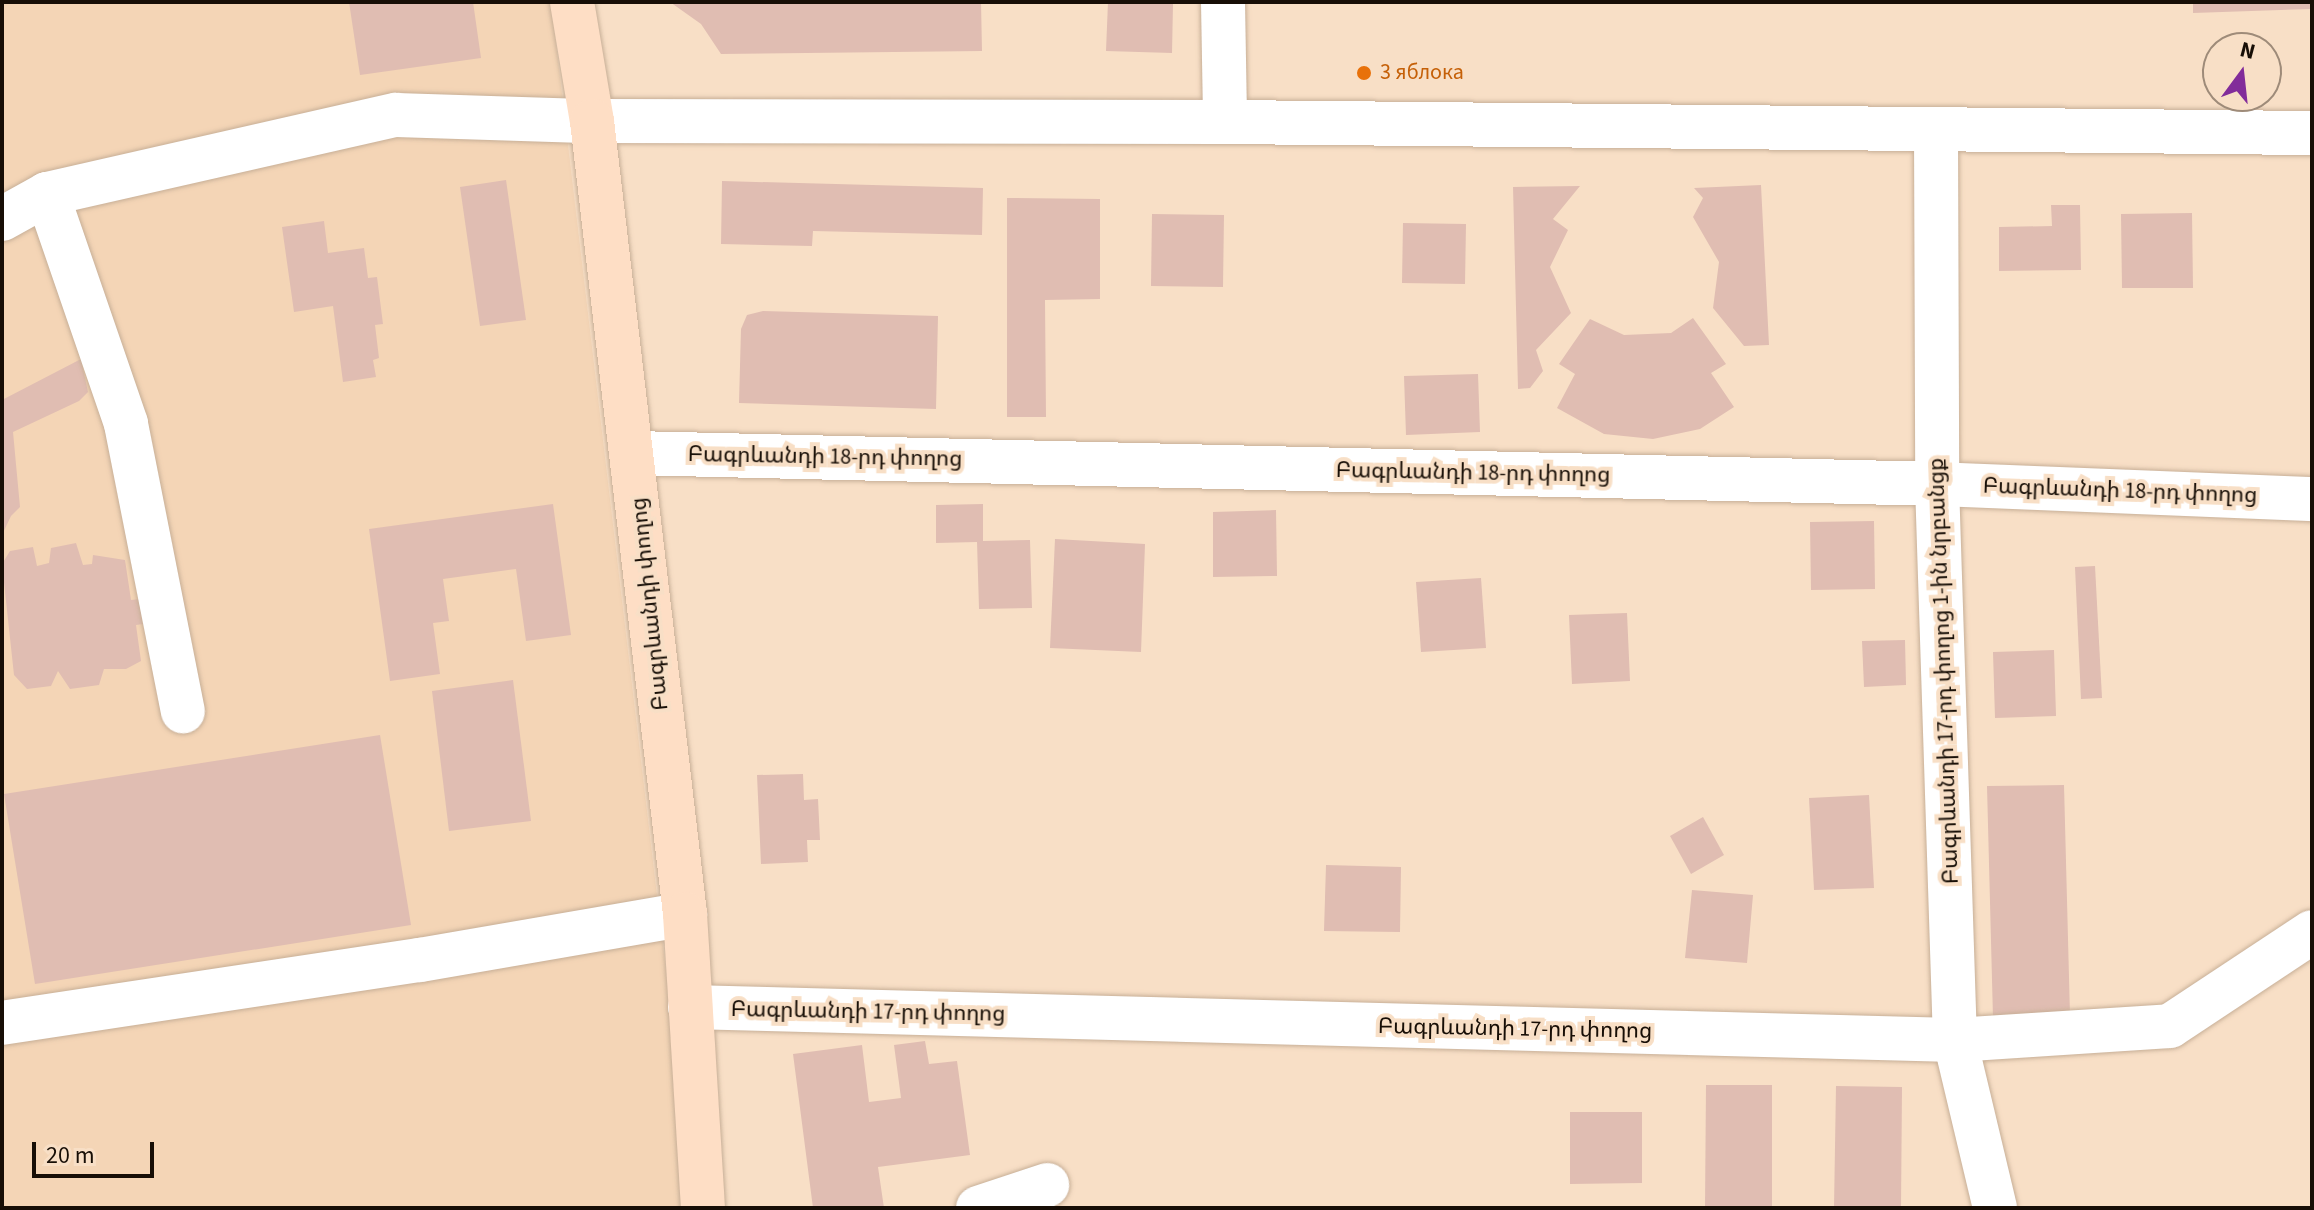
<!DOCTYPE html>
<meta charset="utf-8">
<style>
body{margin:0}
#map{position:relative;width:2314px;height:1210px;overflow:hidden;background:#f8dfc6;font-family:"Source Sans 3","Noto Sans Armenian",sans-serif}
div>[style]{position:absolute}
.built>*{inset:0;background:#f4d5b6}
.building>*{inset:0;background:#e0bdb2}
.roads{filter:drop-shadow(0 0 2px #c7af97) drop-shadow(0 0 2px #c7af97)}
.minor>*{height:44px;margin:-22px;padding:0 22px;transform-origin:22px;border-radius:22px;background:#fff}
.major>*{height:44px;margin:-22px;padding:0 22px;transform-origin:22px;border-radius:22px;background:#fedec5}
.dots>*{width:22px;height:22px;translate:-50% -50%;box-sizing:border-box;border:4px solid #f8dfc6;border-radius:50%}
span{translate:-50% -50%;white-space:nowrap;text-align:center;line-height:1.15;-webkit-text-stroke:8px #f8dfc6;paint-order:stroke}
.food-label{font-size:22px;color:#c56008}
.left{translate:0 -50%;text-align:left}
.street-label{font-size:22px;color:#170e06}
.frame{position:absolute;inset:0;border:4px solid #170e06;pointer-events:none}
.north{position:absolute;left:2202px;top:32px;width:80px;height:80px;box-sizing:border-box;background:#f8dfc6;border:2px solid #9e8b79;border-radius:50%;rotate:15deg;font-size:22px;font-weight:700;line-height:32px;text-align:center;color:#170e06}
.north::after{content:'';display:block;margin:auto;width:28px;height:36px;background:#822c9a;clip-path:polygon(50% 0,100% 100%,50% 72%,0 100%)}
.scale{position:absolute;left:32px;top:1142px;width:122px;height:36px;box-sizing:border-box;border:4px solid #170e06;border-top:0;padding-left:10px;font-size:24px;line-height:28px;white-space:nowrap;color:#170e06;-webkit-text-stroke:6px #f8dfc6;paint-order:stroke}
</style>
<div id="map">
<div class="built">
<div style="clip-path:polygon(2px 2px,551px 2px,694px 1208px,2px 1208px)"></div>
</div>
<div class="building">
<div style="clip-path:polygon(349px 2px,473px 2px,481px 58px,360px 75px)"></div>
<div style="clip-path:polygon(670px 2px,981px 2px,982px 51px,721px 54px,701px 24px)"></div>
<div style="clip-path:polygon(1108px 2px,1173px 4px,1172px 53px,1106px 51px)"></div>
<div style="clip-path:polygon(2193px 2px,2312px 2px,2312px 9px,2193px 13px)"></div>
<div style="clip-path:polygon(506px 180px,526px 320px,480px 326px,460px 187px)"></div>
<div style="clip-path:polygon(722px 181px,983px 188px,982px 235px,813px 231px,812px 246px,721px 244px)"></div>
<div style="clip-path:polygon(1761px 185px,1769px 345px,1744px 346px,1713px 308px,1719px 262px,1693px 217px,1703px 198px,1694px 188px)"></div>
<div style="clip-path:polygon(1580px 186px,1553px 219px,1568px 230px,1550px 267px,1571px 313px,1536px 350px,1543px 371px,1530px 388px,1518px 389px,1513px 187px)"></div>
<div style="clip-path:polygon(1007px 198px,1100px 199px,1100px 299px,1045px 300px,1046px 417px,1007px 417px)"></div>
<div style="clip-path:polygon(2051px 205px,2080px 205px,2081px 270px,1999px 271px,1999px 227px,2052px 226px)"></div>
<div style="clip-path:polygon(2192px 213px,2193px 288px,2122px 288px,2121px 214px)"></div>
<div style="clip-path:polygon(1152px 214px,1224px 215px,1223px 287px,1151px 286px)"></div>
<div style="clip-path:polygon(324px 221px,328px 253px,364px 248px,368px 278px,377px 277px,383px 324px,375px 325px,379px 358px,373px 360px,376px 377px,343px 382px,333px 306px,294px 312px,282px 227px)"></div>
<div style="clip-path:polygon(1403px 223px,1466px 224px,1465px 284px,1402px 283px)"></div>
<div style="clip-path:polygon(763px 311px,938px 316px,936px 409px,739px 403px,741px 329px,747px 315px)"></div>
<div style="clip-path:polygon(1693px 318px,1726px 364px,1711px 373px,1734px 407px,1700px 429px,1653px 439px,1604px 434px,1557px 408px,1575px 374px,1559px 364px,1590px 319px,1624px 335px,1671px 333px)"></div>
<div style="clip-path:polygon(81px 359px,88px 392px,79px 401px,13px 432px,20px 507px,11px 516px,2px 535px,2px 400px)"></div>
<div style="clip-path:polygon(1478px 374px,1480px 432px,1406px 435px,1404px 376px)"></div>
<div style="clip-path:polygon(553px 504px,571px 635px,526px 641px,516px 569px,443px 579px,449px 621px,433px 623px,440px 674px,390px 681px,369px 529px)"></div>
<div style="clip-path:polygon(983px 504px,983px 541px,1030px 540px,1032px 608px,979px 609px,977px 542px,936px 543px,936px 505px)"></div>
<div style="clip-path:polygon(1276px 510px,1277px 576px,1213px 577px,1213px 512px)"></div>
<div style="clip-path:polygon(1874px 521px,1875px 589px,1811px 590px,1810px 522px)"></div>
<div style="clip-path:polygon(1055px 539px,1145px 544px,1141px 652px,1050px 648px)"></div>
<div style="clip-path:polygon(76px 543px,83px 565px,92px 564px,93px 555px,125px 560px,131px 600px,139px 599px,143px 624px,136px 625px,141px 661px,126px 669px,104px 669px,99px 685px,70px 689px,58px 671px,51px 686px,27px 689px,14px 675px,2px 564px,10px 551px,33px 547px,37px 566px,49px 563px,51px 548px)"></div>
<div style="clip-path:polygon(2095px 566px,2102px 698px,2081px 699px,2075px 567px)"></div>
<div style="clip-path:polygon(1481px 578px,1486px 648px,1421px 652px,1416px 582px)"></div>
<div style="clip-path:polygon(1627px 613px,1630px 681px,1572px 684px,1569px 615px)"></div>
<div style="clip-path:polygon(1905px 640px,1906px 685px,1864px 687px,1862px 641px)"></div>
<div style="clip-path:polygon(2054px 650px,2056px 716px,1995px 718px,1993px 652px)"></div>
<div style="clip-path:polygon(513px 680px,531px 821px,449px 831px,432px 691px)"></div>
<div style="clip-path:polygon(380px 735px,411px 925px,35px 984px,4px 794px)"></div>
<div style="clip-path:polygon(803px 774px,804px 800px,818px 799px,820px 840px,807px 840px,808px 862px,761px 864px,757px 775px)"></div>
<div style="clip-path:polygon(2064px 785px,2070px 1016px,1993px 1018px,1987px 786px)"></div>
<div style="clip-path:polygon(1869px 795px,1874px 888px,1814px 890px,1809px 798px)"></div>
<div style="clip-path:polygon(1703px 817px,1724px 855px,1691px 874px,1670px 836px)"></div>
<div style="clip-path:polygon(1326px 865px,1401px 867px,1400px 932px,1324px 931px)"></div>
<div style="clip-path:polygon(1692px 890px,1753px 895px,1747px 963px,1685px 958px)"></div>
<div style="clip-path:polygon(925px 1041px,929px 1064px,957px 1061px,970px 1155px,878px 1167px,884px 1208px,813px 1208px,793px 1054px,862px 1045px,869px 1102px,901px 1098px,894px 1045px)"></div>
<div style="clip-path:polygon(1706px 1085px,1772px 1085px,1772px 1208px,1705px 1208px)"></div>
<div style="clip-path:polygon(1836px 1086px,1902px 1087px,1901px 1208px,1834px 1208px)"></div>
<div style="clip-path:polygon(1570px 1112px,1642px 1112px,1642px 1183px,1570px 1184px)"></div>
</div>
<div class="roads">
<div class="minor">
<div style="left:1223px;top:2px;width:120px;rotate:89deg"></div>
<div style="left:1936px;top:129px;width:355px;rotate:89.8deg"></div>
<div style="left:1937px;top:484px;width:556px;rotate:88.15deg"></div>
<div style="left:1955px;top:1040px;width:173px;rotate:76.6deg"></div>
<div style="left:47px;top:194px;width:243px;rotate:71deg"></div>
<div style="left:126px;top:424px;width:293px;rotate:78.8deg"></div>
<div style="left:2px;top:219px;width:51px;rotate:-29.1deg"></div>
<div style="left:47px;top:194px;width:358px;rotate:-12.8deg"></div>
<div style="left:396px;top:115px;width:196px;rotate:1.8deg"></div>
<div style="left:592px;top:121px;width:633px;rotate:0.09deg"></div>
<div style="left:1225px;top:122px;width:1087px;rotate:0.58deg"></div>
<div style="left:633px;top:453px;width:1304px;rotate:1.36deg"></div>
<div style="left:1937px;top:484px;width:375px;rotate:2.3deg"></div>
<div style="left:690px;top:1007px;width:1265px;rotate:1.49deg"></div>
<div style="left:1955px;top:1040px;width:215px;rotate:-3.7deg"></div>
<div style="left:2170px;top:1026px;width:170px;rotate:-33.5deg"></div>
<div style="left:2px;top:1023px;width:423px;rotate:-8.6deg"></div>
<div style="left:420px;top:960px;width:269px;rotate:-9.8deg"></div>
<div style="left:978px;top:1208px;width:73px;rotate:-18.4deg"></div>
</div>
<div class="major">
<div style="left:572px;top:2px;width:121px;rotate:80.5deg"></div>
<div style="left:592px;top:121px;width:798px;rotate:83.31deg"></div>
<div style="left:685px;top:914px;width:295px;rotate:86.5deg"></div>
</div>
</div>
<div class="dots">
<div style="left:1364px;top:73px;background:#e8710a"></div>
</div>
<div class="food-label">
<span class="left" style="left:1380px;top:73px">3 яблока</span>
</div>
<div class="street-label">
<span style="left:825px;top:457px;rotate:1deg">Բագրևանդի 18-րդ փողոց</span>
<span style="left:1473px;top:473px;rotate:1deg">Բագրևանդի 18-րդ փողոց</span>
<span style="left:2120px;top:491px;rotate:2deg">Բագրևանդի 18-րդ փողոց</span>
<span style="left:650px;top:604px;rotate:-96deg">Բագրևանդի փողոց</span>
<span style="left:1944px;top:671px;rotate:-92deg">Բագրևանդի 17-րդ փողոց 1-ին նրբանցք</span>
<span style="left:868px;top:1012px;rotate:1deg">Բագրևանդի 17-րդ փողոց</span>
<span style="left:1515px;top:1029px;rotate:1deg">Բագրևանդի 17-րդ փողոց</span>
</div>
<div class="frame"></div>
<div class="north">N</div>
<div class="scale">20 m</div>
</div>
